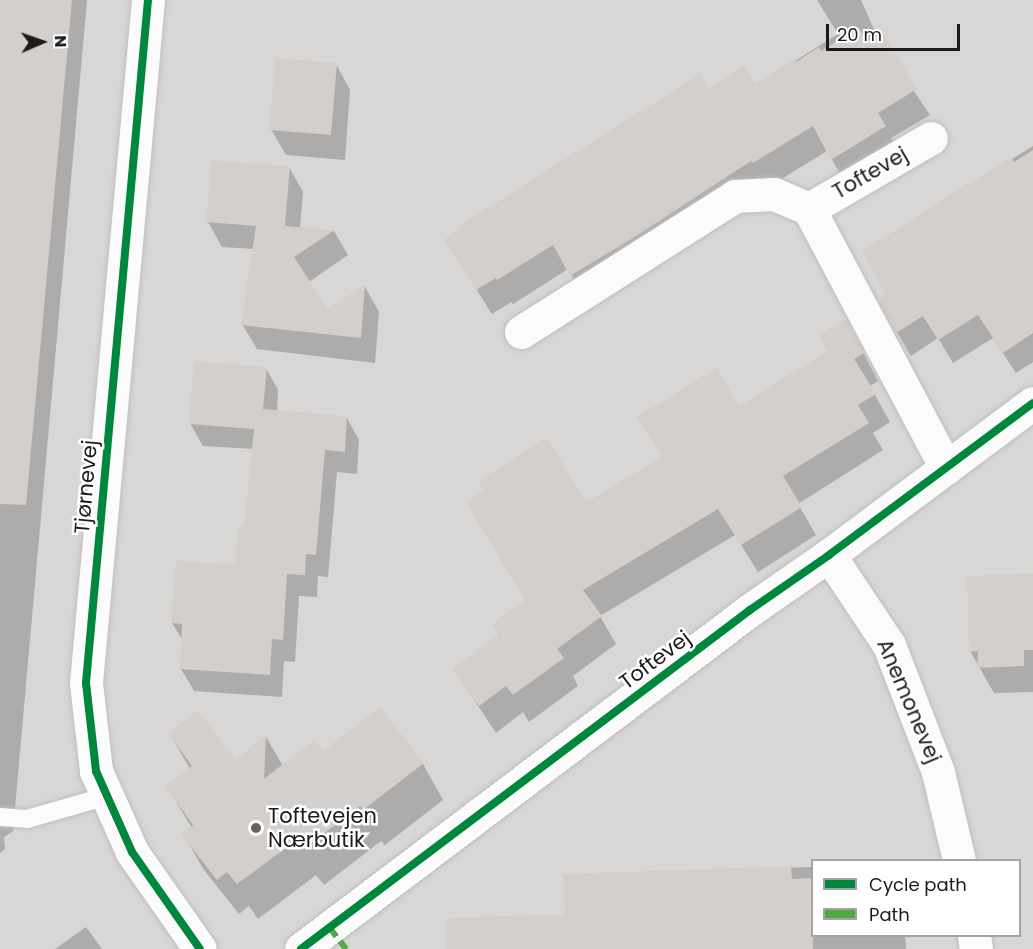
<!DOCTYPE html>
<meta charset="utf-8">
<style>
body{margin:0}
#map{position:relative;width:1033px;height:949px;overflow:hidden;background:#eae7e4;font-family:Poppins,sans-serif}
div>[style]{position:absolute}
.residential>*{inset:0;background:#d9d7d5}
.shadow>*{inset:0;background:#0003}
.building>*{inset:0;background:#d2cfcd}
.roads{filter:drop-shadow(0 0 2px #bfbebc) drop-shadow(0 0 2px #bfbebc)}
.service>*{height:18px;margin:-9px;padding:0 9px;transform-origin:9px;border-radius:9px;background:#fcfbfb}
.minor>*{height:33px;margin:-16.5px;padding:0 16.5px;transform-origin:16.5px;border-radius:16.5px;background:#fcfbfb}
.quiet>*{height:6px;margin-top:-3px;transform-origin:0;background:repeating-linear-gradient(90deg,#52a943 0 12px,transparent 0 18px)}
.cycleway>*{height:8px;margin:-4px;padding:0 4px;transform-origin:4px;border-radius:4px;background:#00873e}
.dots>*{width:16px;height:16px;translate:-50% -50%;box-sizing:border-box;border:3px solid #fff;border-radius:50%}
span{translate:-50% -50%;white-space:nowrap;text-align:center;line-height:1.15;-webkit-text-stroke:5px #fff;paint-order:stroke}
.street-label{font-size:21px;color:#1b1b1b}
.poi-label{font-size:21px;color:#1b1b1b}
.left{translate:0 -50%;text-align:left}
.legend{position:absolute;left:811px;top:859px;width:210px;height:78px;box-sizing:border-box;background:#fff;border:2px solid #a4a4a4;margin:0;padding:8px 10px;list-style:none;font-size:18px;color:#1b1b1b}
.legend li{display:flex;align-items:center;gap:12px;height:30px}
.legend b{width:30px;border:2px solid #a4a4a4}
.north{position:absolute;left:12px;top:12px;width:60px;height:60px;-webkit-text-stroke:4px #fff;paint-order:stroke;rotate:88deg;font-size:16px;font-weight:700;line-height:24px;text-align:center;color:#1b1b1b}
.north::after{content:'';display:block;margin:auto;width:21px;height:27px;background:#1b1b1b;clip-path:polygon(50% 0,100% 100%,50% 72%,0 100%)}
.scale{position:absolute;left:826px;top:24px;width:134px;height:27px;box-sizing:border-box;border:3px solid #1b1b1b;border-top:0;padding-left:8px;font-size:18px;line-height:21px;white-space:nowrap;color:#1b1b1b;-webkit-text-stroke:4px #fff;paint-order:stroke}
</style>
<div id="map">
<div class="residential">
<div style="clip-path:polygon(evenodd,0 0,1033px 0,1033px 949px,0 949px,0 0,812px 860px,1020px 860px,1020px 936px,812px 936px,812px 860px)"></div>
</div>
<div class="shadow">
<div style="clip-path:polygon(0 0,87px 0,13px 831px,4px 837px,5px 849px,0 853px)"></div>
<div style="clip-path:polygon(817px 0,861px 0,877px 36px,930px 115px,891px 138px,899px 151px,846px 184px,827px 151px,586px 299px,568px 269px,513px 304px,511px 302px,492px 314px,461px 265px,708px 90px,755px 86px,838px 34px)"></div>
<div style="clip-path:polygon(336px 64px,350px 90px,345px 160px,286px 155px,271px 129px)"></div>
<div style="clip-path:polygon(1033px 146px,1033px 362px,1016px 373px,993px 338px,953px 363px,938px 338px,911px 356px,897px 332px,887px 296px,864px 251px)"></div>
<div style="clip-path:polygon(289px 167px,303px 192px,300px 229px,334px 231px,348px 255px,309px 282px,328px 311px,365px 287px,379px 312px,375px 363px,257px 349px,242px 324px,254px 249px,222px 247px,208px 222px)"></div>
<div style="clip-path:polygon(861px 348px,878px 381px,870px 386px,890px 422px,873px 433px,883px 450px,798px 504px,816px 535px,758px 572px,735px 535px,600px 616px,616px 644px,573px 676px,578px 686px,529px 722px,523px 712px,496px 733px,454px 669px,500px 636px,493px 625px,526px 600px,586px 504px,663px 458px,739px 408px)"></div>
<div style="clip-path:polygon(266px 368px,278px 390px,277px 412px,347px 418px,359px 440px,357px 474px,337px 472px,328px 577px,318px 576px,317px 597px,299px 596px,295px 662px,284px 661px,282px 697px,194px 691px,181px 669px,183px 641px,172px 623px,237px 567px,246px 528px,254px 449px,203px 446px,190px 423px)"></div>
<div style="clip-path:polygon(1033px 575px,1033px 692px,994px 693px,970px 651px)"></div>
<div style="clip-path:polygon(380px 709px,423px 764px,443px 800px,385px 845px,381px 841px,324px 885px,316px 875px,258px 919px,249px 906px,239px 914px,204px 870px,183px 834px,192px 828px,167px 787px,190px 769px,170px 734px,236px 762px,266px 737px,283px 766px,322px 753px)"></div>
<div style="clip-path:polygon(812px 867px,812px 936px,905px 936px,906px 949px,511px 949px,567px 916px,565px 876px)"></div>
<div style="clip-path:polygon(86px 927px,102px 949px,55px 949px)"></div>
</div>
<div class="building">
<div style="clip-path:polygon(0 0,72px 0,26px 505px,0 504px)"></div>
<div style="clip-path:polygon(859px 28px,867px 41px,882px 32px,917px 89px,878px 113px,886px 126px,831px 160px,813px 126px,753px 163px,751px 161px,638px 235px,570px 276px,553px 245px,497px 280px,496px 278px,476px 290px,444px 240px,463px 227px,462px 224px,700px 74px,708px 88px,744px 66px,755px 84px,795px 59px,796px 62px,819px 47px,821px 51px)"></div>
<div style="clip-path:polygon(275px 58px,337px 63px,331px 135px,269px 130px)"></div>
<div style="clip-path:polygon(1033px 150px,1033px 333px,1003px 353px,978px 315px,938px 340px,923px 316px,896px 333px,878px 300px,885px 295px,862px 251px,1011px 157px,1014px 162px)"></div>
<div style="clip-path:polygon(211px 160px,290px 166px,285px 226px,335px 230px,294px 257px,328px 309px,365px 285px,361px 338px,241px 325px,256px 226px,206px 222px)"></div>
<div style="clip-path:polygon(846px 319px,864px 353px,854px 359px,876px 394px,858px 405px,869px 423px,783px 476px,802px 507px,741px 545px,718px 509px,583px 590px,602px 616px,557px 649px,564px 658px,513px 695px,506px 686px,479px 706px,452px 669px,499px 634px,492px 625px,525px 600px,466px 502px,484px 490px,478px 481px,547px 438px,586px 502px,662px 457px,637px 417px,717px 368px,739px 406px,828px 351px,819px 336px)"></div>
<div style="clip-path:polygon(194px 361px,267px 367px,263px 409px,347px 416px,345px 452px,325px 450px,316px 555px,306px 554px,305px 575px,287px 574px,283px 640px,272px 639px,270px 675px,180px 669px,182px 624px,171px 623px,176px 560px,235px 565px,238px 526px,244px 526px,254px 429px,189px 424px)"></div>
<div style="clip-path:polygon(1033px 573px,1033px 650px,1024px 650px,1024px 666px,977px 668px,978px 651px,969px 652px,967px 576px)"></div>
<div style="clip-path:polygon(380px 707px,424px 763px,363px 810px,360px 806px,302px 850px,295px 841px,237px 884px,227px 872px,217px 880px,181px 834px,193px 825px,165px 786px,192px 766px,168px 733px,198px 710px,236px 760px,266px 735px,264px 779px,314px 740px,323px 751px)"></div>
<div style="clip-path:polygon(791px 866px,792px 879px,813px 878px,813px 949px,447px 949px,446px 918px,565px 914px,563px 874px)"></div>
</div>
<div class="roads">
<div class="service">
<div style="left:0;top:817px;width:27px;rotate:4deg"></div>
<div style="left:27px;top:819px;width:83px;rotate:-16deg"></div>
</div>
<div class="minor">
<div style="left:148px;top:0;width:686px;rotate:95.19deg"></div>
<div style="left:86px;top:683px;width:89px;rotate:83.5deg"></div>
<div style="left:96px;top:771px;width:89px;rotate:66deg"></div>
<div style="left:132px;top:852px;width:118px;rotate:55deg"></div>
<div style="left:809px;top:209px;width:141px;rotate:-30.2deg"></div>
<div style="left:521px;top:332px;width:254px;rotate:-32.4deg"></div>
<div style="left:735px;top:196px;width:39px;rotate:-3deg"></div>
<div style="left:774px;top:194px;width:38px;rotate:23deg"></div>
<div style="left:809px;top:209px;width:293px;rotate:62.1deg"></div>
<div style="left:829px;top:555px;width:108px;rotate:56.3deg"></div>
<div style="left:889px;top:645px;width:136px;rotate:68.9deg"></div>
<div style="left:938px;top:772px;width:90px;rotate:76.6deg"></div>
<div style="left:974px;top:936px;width:13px;rotate:81deg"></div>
<div style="left:301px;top:949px;width:563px;rotate:-37.05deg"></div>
<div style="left:750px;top:610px;width:96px;rotate:-34.8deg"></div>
<div style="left:829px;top:555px;width:254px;rotate:-36.7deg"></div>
</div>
</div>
<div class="quiet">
<div style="left:329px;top:927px;width:28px;rotate:52deg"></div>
</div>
<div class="cycleway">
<div style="left:148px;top:0;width:686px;rotate:95.19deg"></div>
<div style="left:86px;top:683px;width:89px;rotate:83.5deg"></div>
<div style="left:96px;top:771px;width:89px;rotate:66deg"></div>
<div style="left:132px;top:852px;width:118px;rotate:55deg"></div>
<div style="left:301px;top:949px;width:563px;rotate:-37.05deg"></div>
<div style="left:750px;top:610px;width:96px;rotate:-34.8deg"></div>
<div style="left:829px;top:555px;width:254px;rotate:-36.7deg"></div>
</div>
<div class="dots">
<div style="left:256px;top:828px;background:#636261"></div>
</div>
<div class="street-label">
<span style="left:870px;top:173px;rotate:-30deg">Toftevej</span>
<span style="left:86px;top:487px;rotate:-85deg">Tjørnevej</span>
<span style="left:655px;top:660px;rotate:-37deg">Toftevej</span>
<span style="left:909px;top:701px;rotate:67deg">Anemonevej</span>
</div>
<div class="poi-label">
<span class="left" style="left:268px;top:828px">Toftevejen<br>Nærbutik</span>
</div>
<ul class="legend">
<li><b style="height:8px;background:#00873e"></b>Cycle path</li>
<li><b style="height:8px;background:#52a943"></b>Path</li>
</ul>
<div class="north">N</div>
<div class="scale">20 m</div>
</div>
